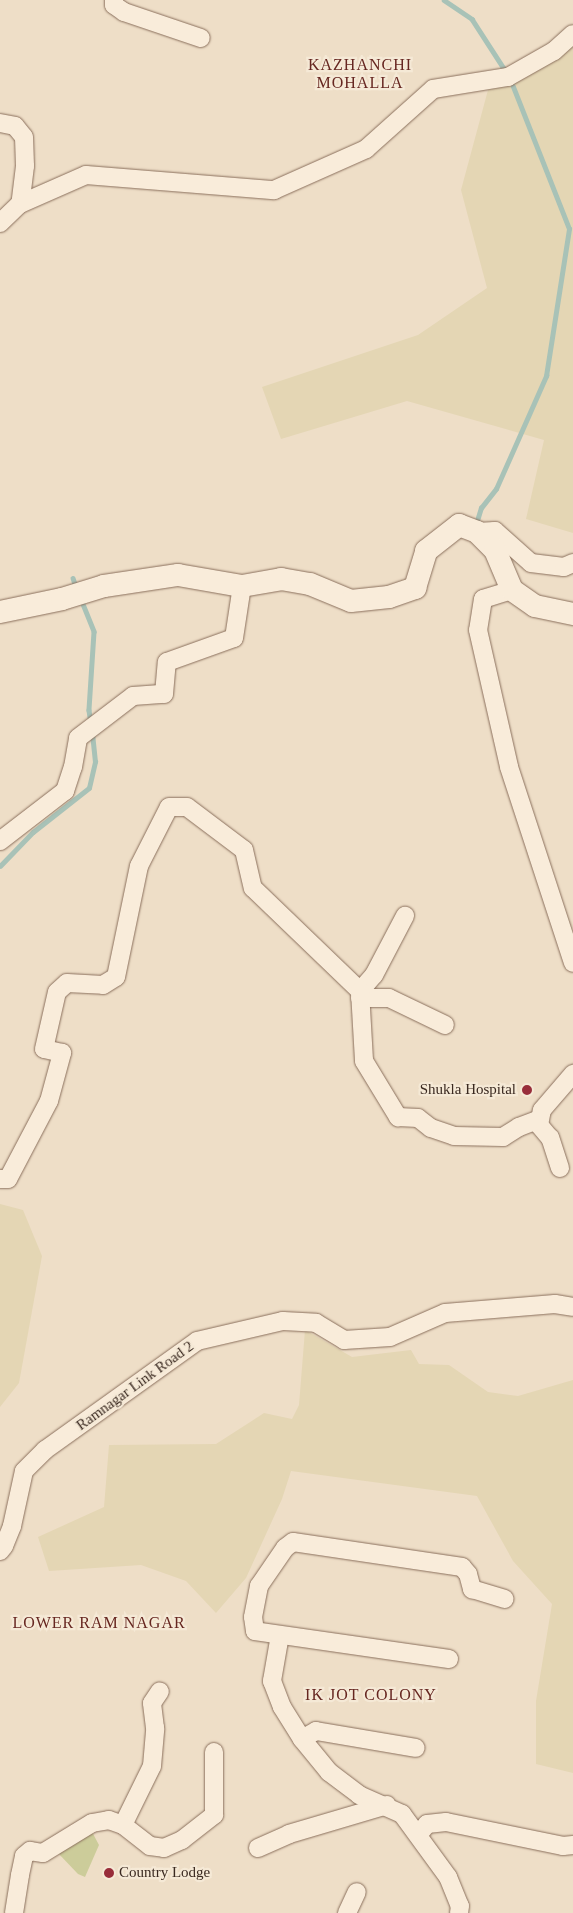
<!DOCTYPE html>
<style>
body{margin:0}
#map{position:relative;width:573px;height:1913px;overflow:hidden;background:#eedec7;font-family:"Times New Roman",serif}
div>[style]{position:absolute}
.farmland>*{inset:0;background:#e4d6b4}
.green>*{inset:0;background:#cccc9a}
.stream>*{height:4.5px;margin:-2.25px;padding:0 2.25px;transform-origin:2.25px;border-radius:2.25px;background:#a8c2b7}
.roads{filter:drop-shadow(0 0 1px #8a6f5c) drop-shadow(0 0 1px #8a6f5c)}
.minor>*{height:18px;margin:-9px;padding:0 9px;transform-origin:9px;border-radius:9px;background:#f9ecda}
.tertiary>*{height:22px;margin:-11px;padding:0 11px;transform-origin:11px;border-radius:11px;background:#f9ecda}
.dots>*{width:14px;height:14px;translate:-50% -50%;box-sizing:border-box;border:2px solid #f5e9d6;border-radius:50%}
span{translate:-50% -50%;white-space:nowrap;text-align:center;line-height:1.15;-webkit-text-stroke:4.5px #f5e9d6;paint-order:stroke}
.poi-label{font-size:15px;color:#3a2920}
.right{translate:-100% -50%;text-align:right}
.left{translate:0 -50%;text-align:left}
.street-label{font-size:15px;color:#3a2920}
.neighbourhood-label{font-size:16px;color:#662620;letter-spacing:1px}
</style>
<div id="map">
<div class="farmland">
<div style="clip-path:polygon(573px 25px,573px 533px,526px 519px,544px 440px,407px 401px,281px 439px,262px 387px,418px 335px,487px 288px,461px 190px,488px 90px)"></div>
<div style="clip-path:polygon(0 1204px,23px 1210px,42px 1256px,19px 1383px,0 1407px)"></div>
<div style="clip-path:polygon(305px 1330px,352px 1357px,411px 1350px,419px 1364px,449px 1365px,488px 1392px,518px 1396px,573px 1380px,573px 1773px,536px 1764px,536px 1701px,552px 1604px,513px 1561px,477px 1496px,291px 1471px,282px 1499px,246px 1578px,216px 1613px,186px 1581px,141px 1565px,49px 1571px,38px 1537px,104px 1507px,109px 1445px,216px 1444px,264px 1413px,292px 1419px,299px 1405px)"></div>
</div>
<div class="green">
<div style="clip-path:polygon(91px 1830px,99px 1845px,85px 1877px,78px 1874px,57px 1852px)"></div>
</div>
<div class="stream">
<div style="left:444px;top:0;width:34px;rotate:34deg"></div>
<div style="left:472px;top:19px;width:61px;rotate:57.1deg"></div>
<div style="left:476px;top:524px;width:17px;rotate:-73deg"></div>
<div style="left:481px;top:508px;width:24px;rotate:-52deg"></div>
<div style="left:496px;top:489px;width:124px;rotate:-66.1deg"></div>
<div style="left:546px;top:376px;width:149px;rotate:-81.1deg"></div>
<div style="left:569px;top:229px;width:153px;rotate:-111.5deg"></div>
<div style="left:73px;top:578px;width:9px;rotate:72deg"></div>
<div style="left:81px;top:599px;width:35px;rotate:68deg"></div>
<div style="left:94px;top:632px;width:78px;rotate:93.7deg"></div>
<div style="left:89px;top:710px;width:14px;rotate:82deg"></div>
<div style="left:0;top:866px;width:47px;rotate:-45.9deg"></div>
<div style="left:33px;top:832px;width:71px;rotate:-38.2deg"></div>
<div style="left:89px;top:788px;width:27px;rotate:-77deg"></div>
<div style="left:95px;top:762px;width:28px;rotate:-96deg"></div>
</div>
<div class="roads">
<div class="minor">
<div style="left:114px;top:0;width:5px;rotate:90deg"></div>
<div style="left:114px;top:5px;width:12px;rotate:35deg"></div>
<div style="left:124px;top:12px;width:81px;rotate:18.7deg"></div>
<div style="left:0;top:123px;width:15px;rotate:11deg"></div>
<div style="left:15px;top:126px;width:14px;rotate:51deg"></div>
<div style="left:24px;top:137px;width:29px;rotate:88deg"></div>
<div style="left:25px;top:166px;width:38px;rotate:97deg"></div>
<div style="left:0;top:223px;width:28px;rotate:-44deg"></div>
<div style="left:20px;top:204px;width:72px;rotate:-23.7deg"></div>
<div style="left:86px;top:175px;width:189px;rotate:4.6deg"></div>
<div style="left:274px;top:190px;width:101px;rotate:-24deg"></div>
<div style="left:366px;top:149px;width:90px;rotate:-41.8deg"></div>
<div style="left:433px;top:89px;width:76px;rotate:-9.1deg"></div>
<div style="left:508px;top:77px;width:53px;rotate:-29.5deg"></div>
<div style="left:554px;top:51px;width:25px;rotate:-42deg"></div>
<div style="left:477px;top:532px;width:18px;rotate:-3deg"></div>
<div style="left:495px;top:531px;width:48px;rotate:41.6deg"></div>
<div style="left:531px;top:563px;width:33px;rotate:7deg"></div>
<div style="left:564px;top:567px;width:10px;rotate:-24deg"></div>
<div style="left:512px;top:590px;width:30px;rotate:163deg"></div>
<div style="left:483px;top:599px;width:31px;rotate:99deg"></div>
<div style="left:478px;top:630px;width:140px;rotate:77.2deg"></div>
<div style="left:509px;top:767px;width:206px;rotate:71.9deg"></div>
<div style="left:0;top:841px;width:82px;rotate:-37.6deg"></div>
<div style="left:65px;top:791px;width:25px;rotate:-72deg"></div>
<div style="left:73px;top:767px;width:29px;rotate:-80deg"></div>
<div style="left:78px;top:738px;width:69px;rotate:-37.4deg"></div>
<div style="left:133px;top:696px;width:31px;rotate:-4deg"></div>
<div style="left:164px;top:694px;width:32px;rotate:-85deg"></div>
<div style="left:167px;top:662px;width:71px;rotate:-19.7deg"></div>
<div style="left:234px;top:638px;width:53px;rotate:-81.3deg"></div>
<div style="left:360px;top:991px;width:21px;rotate:-49deg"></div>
<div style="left:374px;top:975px;width:67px;rotate:-62.3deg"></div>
<div style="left:360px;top:998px;width:29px"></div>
<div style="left:389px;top:998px;width:62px;rotate:25.7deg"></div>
<div style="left:560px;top:1168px;width:32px;rotate:-108deg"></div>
<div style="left:550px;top:1138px;width:17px;rotate:-130deg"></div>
<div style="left:539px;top:1125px;width:15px;rotate:-79deg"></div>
<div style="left:542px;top:1110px;width:48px;rotate:-49.3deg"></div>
<div style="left:0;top:1179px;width:8px"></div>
<div style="left:8px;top:1179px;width:88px;rotate:-62.3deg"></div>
<div style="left:49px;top:1101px;width:50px;rotate:-74.8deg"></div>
<div style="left:62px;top:1053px;width:18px;rotate:-167deg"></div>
<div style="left:44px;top:1049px;width:58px;rotate:-77.2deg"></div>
<div style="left:57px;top:992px;width:13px;rotate:-42deg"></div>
<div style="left:67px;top:983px;width:36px;rotate:3deg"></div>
<div style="left:103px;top:985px;width:15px;rotate:-32deg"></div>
<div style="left:116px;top:977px;width:113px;rotate:-78.3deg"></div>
<div style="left:139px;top:866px;width:66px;rotate:-63deg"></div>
<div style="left:169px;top:807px;width:18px"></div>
<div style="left:187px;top:807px;width:71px;rotate:37deg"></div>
<div style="left:244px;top:850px;width:39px;rotate:77deg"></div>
<div style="left:253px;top:888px;width:149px;rotate:43.9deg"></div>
<div style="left:360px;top:991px;width:70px;rotate:86.7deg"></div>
<div style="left:364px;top:1061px;width:66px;rotate:58.7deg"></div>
<div style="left:398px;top:1117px;width:20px;rotate:3deg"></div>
<div style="left:418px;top:1118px;width:16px;rotate:38deg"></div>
<div style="left:431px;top:1128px;width:24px;rotate:19deg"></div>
<div style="left:454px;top:1136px;width:49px;rotate:1.2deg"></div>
<div style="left:503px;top:1137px;width:19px;rotate:-32deg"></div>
<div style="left:519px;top:1127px;width:22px;rotate:-21deg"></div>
<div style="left:0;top:1551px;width:6px;rotate:-51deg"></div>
<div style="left:4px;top:1546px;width:22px;rotate:-68deg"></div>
<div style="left:12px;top:1526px;width:56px;rotate:-77.7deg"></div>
<div style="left:24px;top:1471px;width:30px;rotate:-45deg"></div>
<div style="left:45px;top:1450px;width:187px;rotate:-35.6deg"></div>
<div style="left:197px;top:1341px;width:88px;rotate:-13.1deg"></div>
<div style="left:283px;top:1321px;width:33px;rotate:3deg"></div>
<div style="left:316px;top:1323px;width:33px;rotate:31deg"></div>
<div style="left:344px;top:1340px;width:46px;rotate:-3.7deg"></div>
<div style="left:390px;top:1337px;width:60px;rotate:-23.6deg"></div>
<div style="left:445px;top:1313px;width:110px;rotate:-4.7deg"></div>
<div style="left:555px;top:1304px;width:18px;rotate:9deg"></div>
<div style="left:280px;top:1635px;width:47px;rotate:99.9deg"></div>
<div style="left:272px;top:1681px;width:28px;rotate:69deg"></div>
<div style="left:282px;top:1707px;width:38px;rotate:58deg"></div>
<div style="left:302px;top:1739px;width:43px;rotate:50.7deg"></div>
<div style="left:329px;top:1772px;width:38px;rotate:37deg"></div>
<div style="left:359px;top:1795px;width:47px;rotate:23.8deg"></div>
<div style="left:402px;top:1814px;width:78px;rotate:53.9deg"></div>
<div style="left:448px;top:1877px;width:31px;rotate:68deg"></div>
<div style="left:460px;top:1906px;width:7px;rotate:98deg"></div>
<div style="left:449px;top:1659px;width:196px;rotate:-171.8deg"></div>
<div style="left:255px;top:1631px;width:14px;rotate:-98deg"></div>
<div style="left:253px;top:1617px;width:32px;rotate:-79deg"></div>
<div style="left:259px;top:1586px;width:46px;rotate:-55.6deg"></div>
<div style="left:285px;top:1548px;width:10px;rotate:-37deg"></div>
<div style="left:293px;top:1542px;width:171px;rotate:8.4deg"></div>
<div style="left:462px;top:1567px;width:9px;rotate:49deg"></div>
<div style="left:468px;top:1574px;width:16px;rotate:75deg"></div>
<div style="left:472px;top:1589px;width:34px;rotate:17deg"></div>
<div style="left:302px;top:1739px;width:16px;rotate:-30deg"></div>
<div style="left:316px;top:1731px;width:101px;rotate:9.6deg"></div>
<div style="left:123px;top:1825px;width:66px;rotate:-63.8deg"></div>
<div style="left:152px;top:1766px;width:38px;rotate:-85deg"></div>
<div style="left:155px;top:1728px;width:25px;rotate:-97deg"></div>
<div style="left:152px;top:1703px;width:14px;rotate:-56deg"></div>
<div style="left:419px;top:1834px;width:13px;rotate:-51deg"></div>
<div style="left:427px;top:1824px;width:19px;rotate:-6deg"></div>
<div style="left:446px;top:1822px;width:119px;rotate:11.6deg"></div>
<div style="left:563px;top:1846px;width:10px;rotate:-6deg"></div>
<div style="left:258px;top:1848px;width:34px;rotate:-24deg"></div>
<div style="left:289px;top:1834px;width:102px;rotate:-16.5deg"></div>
<div style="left:14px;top:1913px;width:38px;rotate:-81deg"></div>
<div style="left:20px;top:1875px;width:19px;rotate:-78deg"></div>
<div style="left:24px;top:1856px;width:8px;rotate:-40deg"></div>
<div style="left:30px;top:1851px;width:13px;rotate:9deg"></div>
<div style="left:43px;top:1853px;width:57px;rotate:-31.5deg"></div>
<div style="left:92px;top:1823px;width:17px;rotate:-10deg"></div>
<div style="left:109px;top:1820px;width:15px;rotate:20deg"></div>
<div style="left:123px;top:1825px;width:34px;rotate:38deg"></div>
<div style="left:150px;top:1846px;width:14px;rotate:8deg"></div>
<div style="left:164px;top:1848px;width:20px;rotate:-24deg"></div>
<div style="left:182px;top:1840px;width:41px;rotate:-38deg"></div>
<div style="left:214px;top:1815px;width:63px;rotate:-90deg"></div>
<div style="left:347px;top:1913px;width:23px;rotate:-65deg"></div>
</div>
<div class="tertiary">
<div style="left:0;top:612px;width:63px;rotate:-11.8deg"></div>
<div style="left:62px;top:599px;width:44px;rotate:-17.2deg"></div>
<div style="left:104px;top:586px;width:75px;rotate:-8.5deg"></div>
<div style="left:178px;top:575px;width:65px;rotate:9.8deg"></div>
<div style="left:242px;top:586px;width:40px;rotate:-10deg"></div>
<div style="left:281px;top:579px;width:29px;rotate:10deg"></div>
<div style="left:310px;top:584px;width:44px;rotate:22.5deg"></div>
<div style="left:351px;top:601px;width:38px;rotate:-6deg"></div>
<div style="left:389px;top:597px;width:28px;rotate:-19deg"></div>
<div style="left:415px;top:588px;width:39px;rotate:-73deg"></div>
<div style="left:426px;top:551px;width:42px;rotate:-38.2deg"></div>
<div style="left:459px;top:525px;width:19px;rotate:21deg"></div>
<div style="left:477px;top:532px;width:25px;rotate:45deg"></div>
<div style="left:495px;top:550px;width:43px;rotate:67deg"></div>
<div style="left:512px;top:590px;width:28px;rotate:35deg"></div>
<div style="left:535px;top:606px;width:39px;rotate:12deg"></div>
</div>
</div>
<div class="dots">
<div style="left:527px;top:1090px;background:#982d3a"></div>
<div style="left:109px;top:1873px;background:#982d3a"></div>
</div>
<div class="poi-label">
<span class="right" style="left:516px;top:1090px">Shukla Hospital</span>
<span class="left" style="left:119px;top:1873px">Country Lodge</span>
</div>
<div class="street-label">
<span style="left:135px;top:1386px;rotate:-36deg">Ramnagar Link Road 2</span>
</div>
<div class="neighbourhood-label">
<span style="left:360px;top:74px">KAZHANCHI<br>MOHALLA</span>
<span style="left:99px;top:1623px">LOWER RAM NAGAR</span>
<span style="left:371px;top:1695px">IK JOT COLONY</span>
</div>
</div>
